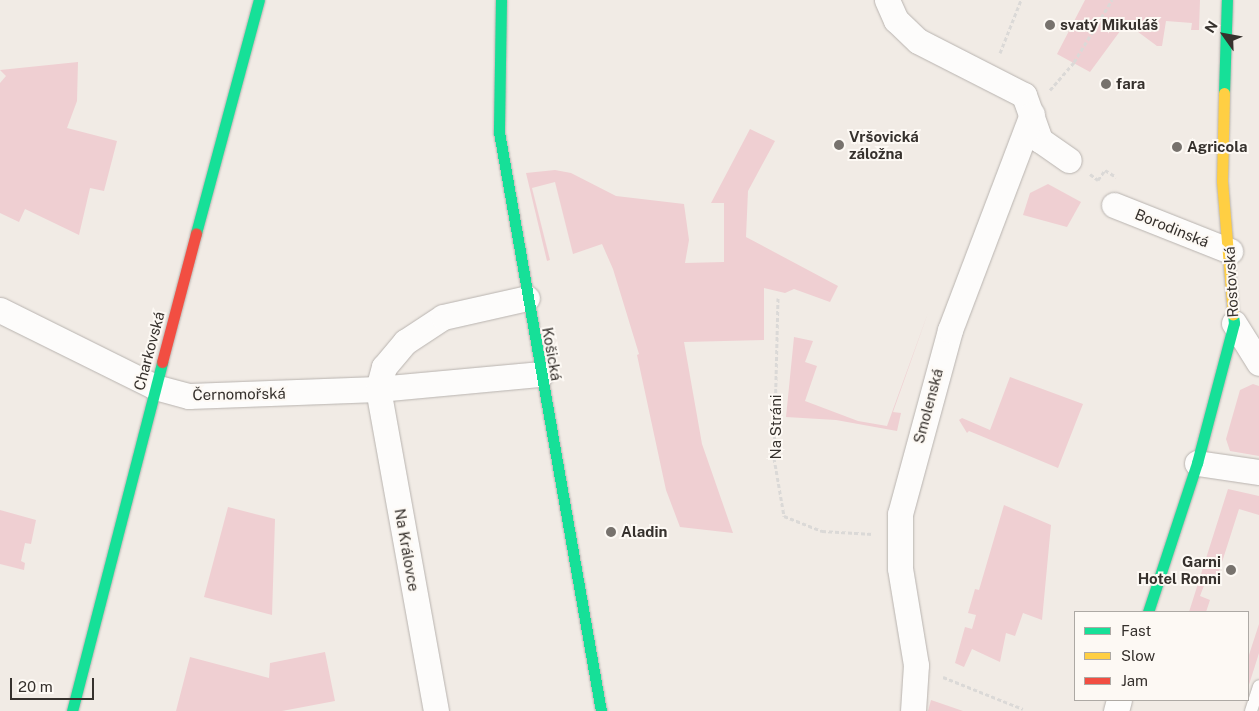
<!DOCTYPE html>
<meta charset="utf-8">
<style>
body{margin:0}
#map{position:relative;width:1259px;height:711px;overflow:hidden;background:#f1ebe5;font-family:"Public Sans",sans-serif}
div>[style]{position:absolute}
.green>*{inset:0;background:#efcfd2}
.path>*{height:3px;margin-top:-1.5px;transform-origin:0;background:repeating-linear-gradient(90deg,#dbd9d7 0 4px,transparent 0 6.5px)}
.roads{filter:drop-shadow(0 0 1px #b8b3af) drop-shadow(0 0 1px #b8b3af)}
.lane>*{height:12px;margin:-6px;padding:0 6px;transform-origin:6px;border-radius:6px;background:#fdfcfb}
.street>*{height:25px;margin:-12.5px;padding:0 12.5px;transform-origin:12.5px;border-radius:12.5px;background:#fdfcfb}
.fast>*{height:11px;margin:-5.5px;padding:0 5.5px;transform-origin:5.5px;border-radius:5.5px;background:#16e098}
.slow>*{height:11px;margin:-5.5px;padding:0 5.5px;transform-origin:5.5px;border-radius:5.5px;background:#ffcf43}
.jam>*{height:11px;margin:-5.5px;padding:0 5.5px;transform-origin:5.5px;border-radius:5.5px;background:#f24e42}
.dots>*{width:14px;height:14px;translate:-50% -50%;box-sizing:border-box;border:2px solid #fdf9f4;border-radius:50%}
span{translate:-50% -50%;white-space:nowrap;text-align:center;line-height:1.15;-webkit-text-stroke:4px #fdf9f4;paint-order:stroke}
.poi-label{font-size:15px;color:#36312d;font-weight:700}
.left{translate:0 -50%;text-align:left}
.right{translate:-100% -50%;text-align:right}
.street-label{font-size:15px;color:#36312d}
.legend{position:absolute;left:1074px;top:611px;width:175px;height:90px;box-sizing:border-box;background:#fdf9f4;border:1px solid #ada9a4;margin:0;padding:6px 9px;list-style:none;font-size:15px;color:#36312d}
.legend li{display:flex;align-items:center;gap:10px;height:25px}
.legend b{width:25px;border:1px solid #ada9a4}
.north{position:absolute;left:1199px;top:10px;width:50px;height:50px;-webkit-text-stroke:4px #fdf9f4;paint-order:stroke;rotate:302deg;font-size:14px;font-weight:700;line-height:20px;text-align:center;color:#36312d}
.north::after{content:'';display:block;margin:auto;width:18px;height:22px;background:#36312d;clip-path:polygon(50% 0,100% 100%,50% 72%,0 100%)}
.scale{position:absolute;left:10px;top:678px;width:84px;height:22px;box-sizing:border-box;border:2px solid #36312d;border-top:0;padding-left:6px;font-size:15px;line-height:18px;white-space:nowrap;color:#36312d;-webkit-text-stroke:4px #fdf9f4;paint-order:stroke}
</style>
<div id="map">
<div class="green">
<div style="clip-path:polygon(1085px 0,1200px 0,1199px 30px,1191px 30px,1192px 23px,1166px 21px,1162px 46px,1157px 46px,1126px 23px,1090px 72px,1057px 54px)"></div>
<div style="clip-path:polygon(78px 62px,77px 101px,67px 128px,117px 141px,104px 191px,90px 188px,79px 235px,25px 209px,19px 222px,0 213px,0 83px,6px 76px,0 70px)"></div>
<div style="clip-path:polygon(750px 129px,775px 141px,748px 191px,746px 237px,838px 286px,830px 302px,794px 289px,785px 293px,764px 288px,764px 340px,684px 342px,702px 444px,733px 533px,680px 527px,666px 490px,637px 355px,639px 354px,613px 269px,602px 244px,573px 254px,555px 182px,532px 188px,550px 260px,547px 261px,526px 173px,555px 170px,571px 173px,616px 196px,684px 204px,689px 240px,685px 263px,724px 262px,724px 203px,711px 203px)"></div>
<div style="clip-path:polygon(1048px 184px,1081px 202px,1067px 227px,1023px 215px,1030px 193px)"></div>
<div style="clip-path:polygon(929px 310px,893px 412px,901px 413px,897px 431px,836px 420px,786px 417px,794px 337px,813px 341px,805px 362px,817px 366px,805px 401px,858px 421px,887px 426px)"></div>
<div style="clip-path:polygon(1010px 377px,1083px 404px,1058px 468px,969px 431px,967px 433px,959px 420px,962px 418px,990px 430px)"></div>
<div style="clip-path:polygon(1253px 384px,1259px 386px,1259px 456px,1230px 451px,1226px 439px,1240px 390px)"></div>
<div style="clip-path:polygon(1228px 489px,1259px 496px,1259px 515px,1239px 509px,1215px 584px,1205px 583px,1200px 596px,1210px 600px,1206px 612px,1189px 612px)"></div>
<div style="clip-path:polygon(1004px 505px,1051px 525px,1042px 620px,1023px 613px,1015px 636px,1006px 633px,1000px 662px,972px 649px,964px 667px,955px 663px,965px 627px,972px 629px,976px 615px,968px 613px,975px 589px,979px 590px)"></div>
<div style="clip-path:polygon(228px 507px,275px 519px,272px 615px,204px 597px)"></div>
<div style="clip-path:polygon(0 510px,36px 520px,31px 544px,25px 543px,21px 561px,25px 563px,24px 570px,0 564px)"></div>
<div style="clip-path:polygon(1259px 624px,1259px 653px,1248px 688px,1248px 658px)"></div>
<div style="clip-path:polygon(325px 652px,335px 701px,282px 711px,176px 711px,190px 657px,269px 678px,270px 663px)"></div>
<div style="clip-path:polygon(931px 700px,963px 711px,928px 711px)"></div>
</div>
<div class="path">
<div style="left:1000px;top:53px;width:57px;rotate:-68.4deg"></div>
<div style="left:1050px;top:90px;width:37px;rotate:-49deg"></div>
<div style="left:1074px;top:62px;width:73px;rotate:-58.5deg"></div>
<div style="left:1090px;top:174px;width:10px;rotate:37deg"></div>
<div style="left:1098px;top:180px;width:12px;rotate:-55deg"></div>
<div style="left:1105px;top:170px;width:13px;rotate:32deg"></div>
<div style="left:778px;top:298px;width:160px;rotate:91.4deg"></div>
<div style="left:774px;top:458px;width:59px;rotate:80.2deg"></div>
<div style="left:784px;top:516px;width:41px;rotate:21.5deg"></div>
<div style="left:822px;top:531px;width:51px;rotate:3.4deg"></div>
<div style="left:943px;top:677px;width:86px;rotate:21.8deg"></div>
</div>
<div class="roads">
<div class="lane">
<div style="left:1251px;top:711px;width:26px;rotate:-72deg"></div>
</div>
<div class="street">
<div style="left:887px;top:0;width:22px;rotate:66deg"></div>
<div style="left:896px;top:20px;width:30px;rotate:44deg"></div>
<div style="left:918px;top:41px;width:119px;rotate:27deg"></div>
<div style="left:1024px;top:95px;width:48px;rotate:70.4deg"></div>
<div style="left:1040px;top:140px;width:35px;rotate:35deg"></div>
<div style="left:1114px;top:205px;width:125px;rotate:21.6deg"></div>
<div style="left:0;top:310px;width:173px;rotate:26.4deg"></div>
<div style="left:155px;top:387px;width:35px;rotate:15deg"></div>
<div style="left:189px;top:396px;width:189px;rotate:-2.1deg"></div>
<div style="left:378px;top:389px;width:164px;rotate:-5.3deg"></div>
<div style="left:1234px;top:323px;width:47px;rotate:58deg"></div>
<div style="left:1197px;top:463px;width:63px;rotate:8.3deg"></div>
<div style="left:436px;top:711px;width:327px;rotate:-100.2deg"></div>
<div style="left:378px;top:389px;width:23px;rotate:-75deg"></div>
<div style="left:384px;top:367px;width:33px;rotate:-50deg"></div>
<div style="left:405px;top:342px;width:45px;rotate:-33.3deg"></div>
<div style="left:443px;top:317px;width:86px;rotate:-12.7deg"></div>
<div style="left:913px;top:711px;width:46px;rotate:-86.3deg"></div>
<div style="left:916px;top:665px;width:98px;rotate:-99.4deg"></div>
<div style="left:900px;top:568px;width:54px;rotate:-90deg"></div>
<div style="left:900px;top:514px;width:191px;rotate:-74.8deg"></div>
<div style="left:950px;top:330px;width:231px;rotate:-69.2deg"></div>
<div style="left:1116px;top:711px;width:11px;rotate:-75deg"></div>
</div>
<div class="fast">
<div style="left:501px;top:0;width:132px;rotate:90.9deg"></div>
<div style="left:499px;top:132px;width:588px;rotate:80.01deg"></div>
<div style="left:1224px;top:93px;width:93px;rotate:-88.2deg"></div>
<div style="left:196px;top:233px;width:241px;rotate:-74.9deg"></div>
<div style="left:1148px;top:612px;width:157px;rotate:-71.8deg"></div>
<div style="left:1197px;top:463px;width:145px;rotate:-75.2deg"></div>
<div style="left:1234px;top:323px;width:8px;rotate:-97deg"></div>
<div style="left:72px;top:711px;width:360px;rotate:-75.5deg"></div>
</div>
<div class="slow">
<div style="left:1224px;top:93px;width:88px;rotate:91.3deg"></div>
<div style="left:1222px;top:181px;width:134px;rotate:85.3deg"></div>
</div>
<div class="jam">
<div style="left:162px;top:362px;width:133px;rotate:-75.2deg"></div>
</div>
</div>
<div class="dots">
<div style="left:1050px;top:25px;background:#77726d"></div>
<div style="left:1106px;top:84px;background:#77726d"></div>
<div style="left:839px;top:145px;background:#77726d"></div>
<div style="left:1177px;top:147px;background:#77726d"></div>
<div style="left:611px;top:532px;background:#77726d"></div>
<div style="left:1231px;top:570px;background:#77726d"></div>
</div>
<div class="poi-label">
<span class="left" style="left:1060px;top:25px">svatý Mikuláš</span>
<span class="left" style="left:1116px;top:84px">fara</span>
<span class="left" style="left:849px;top:145px">Vršovická<br>záložna</span>
<span class="left" style="left:1187px;top:147px">Agricola</span>
<span class="left" style="left:621px;top:532px">Aladin</span>
<span class="right" style="left:1221px;top:570px">Garni<br>Hotel Ronni</span>
</div>
<div class="street-label">
<span style="left:1172px;top:228px;rotate:22deg">Borodinská</span>
<span style="left:1231px;top:282px;rotate:-93deg">Rostovská</span>
<span style="left:149px;top:351px;rotate:-75deg">Charkovská</span>
<span style="left:552px;top:354px;rotate:80deg">Košická</span>
<span style="left:239px;top:394px;rotate:-1deg">Černomořská</span>
<span style="left:928px;top:406px;rotate:-75deg">Smolenská</span>
<span style="left:776px;top:427px;rotate:-90deg">Na Stráni</span>
<span style="left:407px;top:550px;rotate:80deg">Na Královce</span>
</div>
<ul class="legend">
<li><b style="height:6px;background:#16e098"></b>Fast</li>
<li><b style="height:6px;background:#ffcf43"></b>Slow</li>
<li><b style="height:6px;background:#f24e42"></b>Jam</li>
</ul>
<div class="north">N</div>
<div class="scale">20 m</div>
</div>
